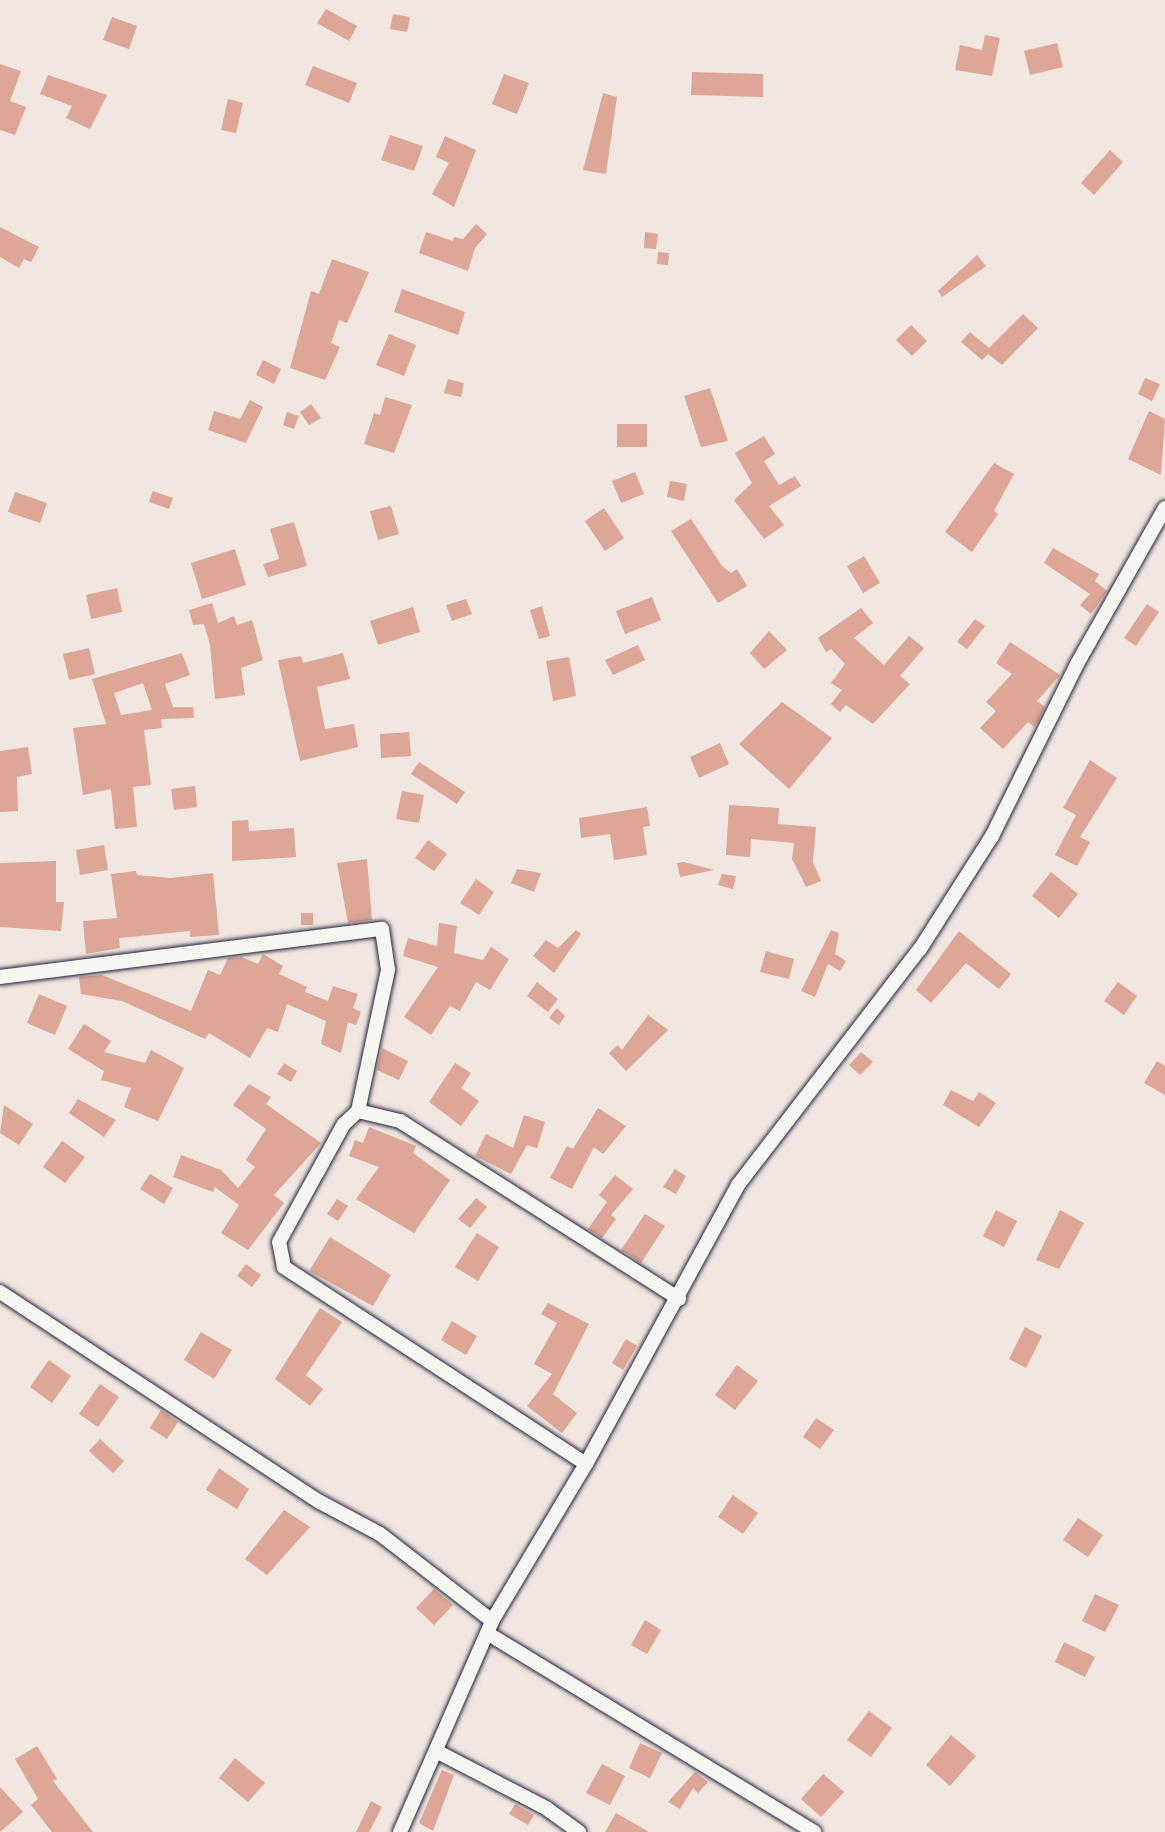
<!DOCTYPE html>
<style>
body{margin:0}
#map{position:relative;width:1165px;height:1832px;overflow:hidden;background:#f1e6e0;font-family:Sriracha,sans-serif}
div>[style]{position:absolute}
.building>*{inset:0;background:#dda696}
.roads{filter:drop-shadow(0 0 2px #22223b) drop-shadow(0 0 2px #22223b)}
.minor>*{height:14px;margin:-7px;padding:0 7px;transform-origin:7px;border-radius:7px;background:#f6f6f2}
span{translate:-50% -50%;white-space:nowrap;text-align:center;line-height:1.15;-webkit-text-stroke:7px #f6f6f2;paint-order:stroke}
</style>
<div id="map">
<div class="building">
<div style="clip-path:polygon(326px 9px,357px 26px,349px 41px,317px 23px)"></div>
<div style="clip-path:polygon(393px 14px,410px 17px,407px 32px,390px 29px)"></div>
<div style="clip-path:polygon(112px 17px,137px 26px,129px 49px,103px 40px)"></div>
<div style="clip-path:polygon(985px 35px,1000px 38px,992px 76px,955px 70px,960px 45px,982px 50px)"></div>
<div style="clip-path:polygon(1057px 43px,1063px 67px,1030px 75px,1024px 51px)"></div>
<div style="clip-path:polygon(0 64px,21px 71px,10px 101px,26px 107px,15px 135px,0 130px)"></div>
<div style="clip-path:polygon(313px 66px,357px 83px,349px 103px,305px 85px)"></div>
<div style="clip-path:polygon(692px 72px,763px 74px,763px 97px,691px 95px)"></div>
<div style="clip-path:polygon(504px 74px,529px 83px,517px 114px,492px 104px)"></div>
<div style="clip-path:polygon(48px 75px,107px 95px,90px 129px,66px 118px,72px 106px,40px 94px)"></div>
<div style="clip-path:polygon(603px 93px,617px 97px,606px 174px,583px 170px)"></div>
<div style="clip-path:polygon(228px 99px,243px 103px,236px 133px,221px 130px)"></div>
<div style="clip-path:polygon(390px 135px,423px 146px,414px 171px,381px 160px)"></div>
<div style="clip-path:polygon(445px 136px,476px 150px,454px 207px,432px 194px,449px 163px,436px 157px)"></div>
<div style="clip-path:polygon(1110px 150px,1123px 162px,1094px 195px,1081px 183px)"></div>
<div style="clip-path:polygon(476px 224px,487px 234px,475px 248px,468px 271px,419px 253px,426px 232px,453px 241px,454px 237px,463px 239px)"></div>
<div style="clip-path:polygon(0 227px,39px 247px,31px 262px,24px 259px,19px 268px,0 257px)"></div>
<div style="clip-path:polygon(645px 232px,658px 234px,656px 249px,644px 248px)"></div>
<div style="clip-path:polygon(658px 252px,669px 253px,668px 265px,657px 264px)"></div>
<div style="clip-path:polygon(977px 255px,986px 266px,942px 297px,938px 291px)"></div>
<div style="clip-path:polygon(332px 259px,369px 272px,347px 323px,339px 320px,331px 343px,340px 347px,325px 380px,290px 368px,311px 291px,319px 294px)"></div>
<div style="clip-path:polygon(402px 289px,465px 312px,458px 335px,394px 312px)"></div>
<div style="clip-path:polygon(1023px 314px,1038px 328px,1002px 365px,988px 354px,982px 360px,961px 342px,970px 332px,989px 348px)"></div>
<div style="clip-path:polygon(911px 325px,927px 341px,912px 356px,896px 340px)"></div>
<div style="clip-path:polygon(389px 334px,416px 345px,404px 376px,376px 365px)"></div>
<div style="clip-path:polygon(263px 360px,281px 369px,274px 384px,256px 375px)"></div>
<div style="clip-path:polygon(1145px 378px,1160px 384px,1152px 401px,1138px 394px)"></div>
<div style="clip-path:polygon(448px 379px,464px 383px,461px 397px,444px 393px)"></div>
<div style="clip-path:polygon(710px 388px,728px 441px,701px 447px,684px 396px)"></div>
<div style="clip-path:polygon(385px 397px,412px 405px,394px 453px,364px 444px,374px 413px,380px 415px)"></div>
<div style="clip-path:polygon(250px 400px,263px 407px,246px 443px,208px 430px,214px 411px,240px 419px)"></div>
<div style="clip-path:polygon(311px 404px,321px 418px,309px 425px,300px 412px)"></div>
<div style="clip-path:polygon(1149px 411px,1165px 419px,1161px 475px,1128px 459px)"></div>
<div style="clip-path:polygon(287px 412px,299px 416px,294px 429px,283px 425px)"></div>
<div style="clip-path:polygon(617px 424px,647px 424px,647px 447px,617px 447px)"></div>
<div style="clip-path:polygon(764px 436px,775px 454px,764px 461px,779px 485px,795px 476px,801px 486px,769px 506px,784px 525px,764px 539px,734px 500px,752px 483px,735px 453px)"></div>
<div style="clip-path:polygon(994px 463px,1014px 474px,994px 511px,998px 514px,972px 552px,945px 532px)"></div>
<div style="clip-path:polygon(635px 472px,644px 494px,621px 503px,612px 481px)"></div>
<div style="clip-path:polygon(670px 481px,687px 484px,684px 501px,667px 497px)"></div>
<div style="clip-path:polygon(153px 491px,173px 498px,169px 509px,149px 502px)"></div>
<div style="clip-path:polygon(15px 492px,47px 503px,40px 523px,8px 512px)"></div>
<div style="clip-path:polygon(391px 506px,399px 534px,378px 540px,370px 511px)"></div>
<div style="clip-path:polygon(604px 508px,624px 538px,605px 551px,585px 521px)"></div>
<div style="clip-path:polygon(691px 519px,722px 566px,731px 573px,737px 569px,747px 586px,718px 603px,671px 531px)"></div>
<div style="clip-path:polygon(294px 522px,307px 566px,268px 577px,263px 564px,279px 559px,270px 529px)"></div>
<div style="clip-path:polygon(1053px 548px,1099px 574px,1095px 581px,1107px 591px,1091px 614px,1080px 605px,1090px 594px,1044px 563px)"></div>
<div style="clip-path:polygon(235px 549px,246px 585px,202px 599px,191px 563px)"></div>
<div style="clip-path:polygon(864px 556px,880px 583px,863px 593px,847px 566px)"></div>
<div style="clip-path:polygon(117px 588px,122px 612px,91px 619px,86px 595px)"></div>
<div style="clip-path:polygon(652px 597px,661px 620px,625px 634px,616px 611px)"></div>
<div style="clip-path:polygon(466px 599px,472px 614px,452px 621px,446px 605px)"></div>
<div style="clip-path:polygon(212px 603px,218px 623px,234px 616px,237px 625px,252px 620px,263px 660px,241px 668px,245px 695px,215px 699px,210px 645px,204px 624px,193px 625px,189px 610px)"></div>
<div style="clip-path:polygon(1147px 604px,1159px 612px,1136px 646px,1124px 638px)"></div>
<div style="clip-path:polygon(542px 606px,550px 636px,539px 639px,530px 610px)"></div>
<div style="clip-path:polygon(413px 607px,420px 632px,378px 645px,370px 621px)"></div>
<div style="clip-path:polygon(861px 608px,873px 623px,854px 638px,884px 665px,909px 636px,924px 648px,900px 676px,910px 684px,873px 724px,846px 705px,840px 712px,831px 704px,842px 690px,831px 683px,845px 664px,831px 649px,826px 652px,818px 638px)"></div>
<div style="clip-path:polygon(975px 619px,985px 626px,967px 649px,957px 642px)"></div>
<div style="clip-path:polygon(769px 631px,787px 650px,764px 669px,750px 653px)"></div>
<div style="clip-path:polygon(1010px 642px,1060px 675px,1037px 701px,1045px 707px,1037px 723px,1034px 727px,1028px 722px,1003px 749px,980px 728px,996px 711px,986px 702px,1012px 674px,996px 663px)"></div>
<div style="clip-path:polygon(638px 645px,645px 660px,613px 675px,605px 660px)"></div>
<div style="clip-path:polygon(89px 648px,95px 674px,69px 680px,63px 654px)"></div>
<div style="clip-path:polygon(evenodd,182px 653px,190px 675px,165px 684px,173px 707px,193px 707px,194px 718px,161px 719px,162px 728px,144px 730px,151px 785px,133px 787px,137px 827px,115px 829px,111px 789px,83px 795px,73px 728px,106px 724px,92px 679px,182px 653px,143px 683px,152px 710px,121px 715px,114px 693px,143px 683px)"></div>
<div style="clip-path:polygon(343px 653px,350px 679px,317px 687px,325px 729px,354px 724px,358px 747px,300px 761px,278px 660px,301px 656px,303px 663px)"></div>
<div style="clip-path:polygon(569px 657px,576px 696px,553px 701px,546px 661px)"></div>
<div style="clip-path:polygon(782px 702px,832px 738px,789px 789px,739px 744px)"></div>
<div style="clip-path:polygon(409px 732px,411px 756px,381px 758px,380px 734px)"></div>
<div style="clip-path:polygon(720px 743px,729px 764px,699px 778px,690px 757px)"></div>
<div style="clip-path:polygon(28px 747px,32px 774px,17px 777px,18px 811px,0 812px,0 751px)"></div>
<div style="clip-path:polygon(1090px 760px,1117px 778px,1080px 837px,1090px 842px,1077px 866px,1055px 855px,1076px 815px,1063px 808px)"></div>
<div style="clip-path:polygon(419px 762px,465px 792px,457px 804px,411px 774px)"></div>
<div style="clip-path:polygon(195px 786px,197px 807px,174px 810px,171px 789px)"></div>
<div style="clip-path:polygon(402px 791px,424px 795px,419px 823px,396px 819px)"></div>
<div style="clip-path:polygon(729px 805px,779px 808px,778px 824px,816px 827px,813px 862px,821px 881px,806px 887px,792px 859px,794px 843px,751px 839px,750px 857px,726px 855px)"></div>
<div style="clip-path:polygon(647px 807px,650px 826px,643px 827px,647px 855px,614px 860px,610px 834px,581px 838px,579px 818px)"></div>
<div style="clip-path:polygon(248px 820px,249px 831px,294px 828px,296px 857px,232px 861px,232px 821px)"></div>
<div style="clip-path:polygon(428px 840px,447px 854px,434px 871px,415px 858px)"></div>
<div style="clip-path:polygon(104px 845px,108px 870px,80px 875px,76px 850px)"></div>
<div style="clip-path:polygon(367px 859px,372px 920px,348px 923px,337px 863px)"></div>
<div style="clip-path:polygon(56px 861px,56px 902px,64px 902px,61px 931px,0 927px,0 863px)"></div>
<div style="clip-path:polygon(684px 862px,714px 870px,680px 877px,677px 863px)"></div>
<div style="clip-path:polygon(517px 869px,541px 873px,534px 892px,511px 883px)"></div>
<div style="clip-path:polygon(136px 871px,137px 875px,171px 878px,213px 873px,219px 935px,190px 937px,190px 931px,119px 938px,120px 948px,86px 954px,83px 921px,117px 918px,111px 874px)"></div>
<div style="clip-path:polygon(1051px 872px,1078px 894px,1059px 918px,1032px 896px)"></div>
<div style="clip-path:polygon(722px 874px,736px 876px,733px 889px,718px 885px)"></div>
<div style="clip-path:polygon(476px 879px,494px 892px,479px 915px,460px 903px)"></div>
<div style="clip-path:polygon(301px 913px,313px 913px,313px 925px,301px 925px)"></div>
<div style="clip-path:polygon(439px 923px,457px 926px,454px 953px,483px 960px,491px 947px,509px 959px,490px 990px,476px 982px,460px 1011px,450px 1006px,431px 1035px,404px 1017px,438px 967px,403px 956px,408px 938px,437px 946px)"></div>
<div style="clip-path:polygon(576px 930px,581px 934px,554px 973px,533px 956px,546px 940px,558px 948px)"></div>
<div style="clip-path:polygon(831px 930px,839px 933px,835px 954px,846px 961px,840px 971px,828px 964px,815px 997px,801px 991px)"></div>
<div style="clip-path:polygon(959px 931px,1011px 974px,999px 989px,966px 963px,931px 1003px,916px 990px)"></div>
<div style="clip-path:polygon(766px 951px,794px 959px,789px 979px,760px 972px)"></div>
<div style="clip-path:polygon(263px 954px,283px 966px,279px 974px,307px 987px,305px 992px,328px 1001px,333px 986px,358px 994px,353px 1008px,361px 1012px,356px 1025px,348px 1022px,341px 1053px,321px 1044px,326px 1021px,287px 1004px,278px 1032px,267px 1028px,250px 1058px,209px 1033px,205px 1039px,122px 1001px,81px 994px,79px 977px,102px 975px,191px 1011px,208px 970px,220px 975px,228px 958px,241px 957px,258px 964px)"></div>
<div style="clip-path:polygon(537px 982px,558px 999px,548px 1012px,527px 996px)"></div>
<div style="clip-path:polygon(1118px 982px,1137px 996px,1124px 1015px,1104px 1001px)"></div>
<div style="clip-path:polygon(39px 994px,67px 1006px,55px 1035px,27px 1023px)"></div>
<div style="clip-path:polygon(557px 1008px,565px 1016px,559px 1025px,549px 1018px)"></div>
<div style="clip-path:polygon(648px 1015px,668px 1030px,626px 1071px,609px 1053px,618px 1045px,622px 1050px)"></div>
<div style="clip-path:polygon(84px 1024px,111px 1041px,104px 1052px,145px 1063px,151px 1050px,184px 1068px,158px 1121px,124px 1107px,131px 1088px,101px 1080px,104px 1071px,68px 1049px)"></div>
<div style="clip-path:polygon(382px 1048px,408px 1061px,399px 1080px,377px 1070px)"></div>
<div style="clip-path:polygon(861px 1052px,873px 1062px,860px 1075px,849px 1065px)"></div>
<div style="clip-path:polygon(1157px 1061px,1165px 1066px,1165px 1095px,1144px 1083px)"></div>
<div style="clip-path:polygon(284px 1063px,297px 1071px,291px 1082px,277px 1074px)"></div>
<div style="clip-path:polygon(455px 1063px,471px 1073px,461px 1088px,479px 1101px,461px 1126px,429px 1102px)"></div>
<div style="clip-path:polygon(249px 1084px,271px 1097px,266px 1104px,321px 1143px,274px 1195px,284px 1203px,248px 1250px,221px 1233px,239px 1205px,215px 1187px,213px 1192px,173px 1177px,181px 1155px,221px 1170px,238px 1188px,255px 1167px,246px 1160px,266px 1129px,233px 1105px)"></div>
<div style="clip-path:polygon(951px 1090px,973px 1101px,979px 1092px,996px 1103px,979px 1127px,943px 1105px)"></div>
<div style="clip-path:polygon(78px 1099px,116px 1120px,104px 1137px,69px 1113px)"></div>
<div style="clip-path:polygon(4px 1105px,33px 1124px,19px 1145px,0 1133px)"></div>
<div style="clip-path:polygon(598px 1108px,626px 1126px,603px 1154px,594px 1147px,572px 1189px,550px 1178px,567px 1146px,573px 1149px)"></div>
<div style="clip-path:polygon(524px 1115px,545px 1122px,537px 1148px,527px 1145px,511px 1174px,475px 1156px,486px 1134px,513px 1148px)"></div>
<div style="clip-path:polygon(369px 1127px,416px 1146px,413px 1153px,450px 1180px,414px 1233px,356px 1199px,379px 1167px,349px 1156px,355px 1140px,363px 1143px)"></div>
<div style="clip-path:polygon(62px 1141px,85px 1157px,65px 1183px,43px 1167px)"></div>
<div style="clip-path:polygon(675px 1169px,686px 1176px,676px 1194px,663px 1187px)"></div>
<div style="clip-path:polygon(150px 1174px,173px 1188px,164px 1204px,140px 1189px)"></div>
<div style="clip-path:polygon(615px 1175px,633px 1189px,611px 1215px,616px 1219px,602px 1238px,588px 1229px,607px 1202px,599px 1195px)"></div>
<div style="clip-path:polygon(476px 1198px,487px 1207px,470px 1228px,458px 1219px)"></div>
<div style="clip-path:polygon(337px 1199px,348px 1206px,338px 1221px,327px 1214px)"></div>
<div style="clip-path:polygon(996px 1210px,1017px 1221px,1004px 1247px,983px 1236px)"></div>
<div style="clip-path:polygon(1060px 1210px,1084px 1223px,1059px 1269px,1036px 1260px)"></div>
<div style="clip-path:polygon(645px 1214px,665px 1226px,641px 1263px,621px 1250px)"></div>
<div style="clip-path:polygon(477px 1233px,499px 1247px,478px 1281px,455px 1267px)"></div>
<div style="clip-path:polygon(330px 1237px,391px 1275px,373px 1306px,309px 1271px)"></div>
<div style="clip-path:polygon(246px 1264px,261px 1275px,252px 1287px,237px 1276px)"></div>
<div style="clip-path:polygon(548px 1303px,589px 1324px,553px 1394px,577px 1413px,562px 1433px,527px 1406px,552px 1374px,534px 1364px,557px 1323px,541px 1314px)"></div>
<div style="clip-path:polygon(320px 1308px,342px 1322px,306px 1375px,323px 1389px,310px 1406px,275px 1379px)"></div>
<div style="clip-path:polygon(452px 1321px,477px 1336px,466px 1355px,441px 1340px)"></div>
<div style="clip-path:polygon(1025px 1327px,1042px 1336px,1026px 1368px,1009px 1359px)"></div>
<div style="clip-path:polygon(201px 1332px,232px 1350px,214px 1379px,184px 1360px)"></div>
<div style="clip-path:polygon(626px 1339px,637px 1346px,623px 1370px,612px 1363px)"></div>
<div style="clip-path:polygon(49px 1360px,71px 1376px,52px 1403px,30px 1387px)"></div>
<div style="clip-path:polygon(737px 1365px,758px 1381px,735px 1410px,715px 1395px)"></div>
<div style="clip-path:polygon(100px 1384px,119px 1397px,98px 1427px,79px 1414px)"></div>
<div style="clip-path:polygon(161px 1410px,178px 1422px,167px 1439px,150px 1428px)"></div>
<div style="clip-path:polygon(816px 1418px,834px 1430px,820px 1449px,803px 1437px)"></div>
<div style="clip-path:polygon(100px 1439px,124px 1461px,113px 1473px,89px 1451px)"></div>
<div style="clip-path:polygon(219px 1468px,249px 1489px,237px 1509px,206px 1490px)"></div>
<div style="clip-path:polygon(733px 1495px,758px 1513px,743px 1534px,718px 1517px)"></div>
<div style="clip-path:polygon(284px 1510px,310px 1527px,267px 1575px,245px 1559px)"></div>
<div style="clip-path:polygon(1078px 1518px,1103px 1535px,1088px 1557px,1063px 1540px)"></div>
<div style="clip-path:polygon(434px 1589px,453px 1605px,434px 1625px,416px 1608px)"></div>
<div style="clip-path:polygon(1095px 1594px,1119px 1605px,1105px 1632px,1082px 1621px)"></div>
<div style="clip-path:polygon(645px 1620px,661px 1630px,647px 1654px,631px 1645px)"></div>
<div style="clip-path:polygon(1064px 1642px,1095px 1657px,1085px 1677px,1055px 1662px)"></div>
<div style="clip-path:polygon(869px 1711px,892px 1728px,871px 1757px,847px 1740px)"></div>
<div style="clip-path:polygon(951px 1735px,976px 1756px,950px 1786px,926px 1765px)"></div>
<div style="clip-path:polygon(640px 1743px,662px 1753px,650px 1778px,629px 1768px)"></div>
<div style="clip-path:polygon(37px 1746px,57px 1779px,53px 1781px,93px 1832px,52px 1832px,31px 1805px,38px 1799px,15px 1759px)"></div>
<div style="clip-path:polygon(235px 1758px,265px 1783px,248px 1802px,219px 1778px)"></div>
<div style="clip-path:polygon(602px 1764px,625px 1776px,610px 1805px,586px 1793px)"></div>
<div style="clip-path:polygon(442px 1770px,454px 1775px,433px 1831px,419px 1823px)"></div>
<div style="clip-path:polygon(695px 1772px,708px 1782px,698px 1793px,693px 1788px,680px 1809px,668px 1802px)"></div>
<div style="clip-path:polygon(823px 1774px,844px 1792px,821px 1817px,801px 1799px)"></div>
<div style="clip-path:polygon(0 1787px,23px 1812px,0 1832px)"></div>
<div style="clip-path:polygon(371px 1801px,382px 1807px,369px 1832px,356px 1832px)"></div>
<div style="clip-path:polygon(515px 1804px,534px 1815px,528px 1825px,509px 1814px)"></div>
<div style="clip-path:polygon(616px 1813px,649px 1832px,605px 1832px)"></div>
</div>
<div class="roads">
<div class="minor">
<div style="left:0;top:977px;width:385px;rotate:-7.2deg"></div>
<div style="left:382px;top:929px;width:41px;rotate:81.7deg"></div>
<div style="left:388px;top:970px;width:144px;rotate:102deg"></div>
<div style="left:0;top:1292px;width:383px;rotate:33.3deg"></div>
<div style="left:320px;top:1502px;width:68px;rotate:28.1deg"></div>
<div style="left:380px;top:1534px;width:142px;rotate:37.8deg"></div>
<div style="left:586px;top:1464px;width:361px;rotate:-146.9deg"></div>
<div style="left:284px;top:1267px;width:25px;rotate:-101deg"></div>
<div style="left:279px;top:1242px;width:135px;rotate:-61.2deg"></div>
<div style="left:344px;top:1124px;width:19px;rotate:-43deg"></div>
<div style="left:358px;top:1111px;width:43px;rotate:13.4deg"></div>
<div style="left:400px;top:1121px;width:331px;rotate:32.5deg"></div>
<div style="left:487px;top:1633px;width:383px;rotate:31.3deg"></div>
<div style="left:436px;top:1751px;width:124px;rotate:27.4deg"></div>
<div style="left:546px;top:1808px;width:41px;rotate:36deg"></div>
<div style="left:400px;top:1832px;width:230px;rotate:-66.4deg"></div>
<div style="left:492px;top:1621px;width:183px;rotate:-59.1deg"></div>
<div style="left:586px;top:1464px;width:318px;rotate:-61.4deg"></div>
<div style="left:738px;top:1185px;width:298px;rotate:-52.4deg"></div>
<div style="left:920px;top:949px;width:134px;rotate:-57.5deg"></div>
<div style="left:992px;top:836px;width:192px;rotate:-63.7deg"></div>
<div style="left:1077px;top:664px;width:179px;rotate:-60.6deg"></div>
</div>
</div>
</div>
